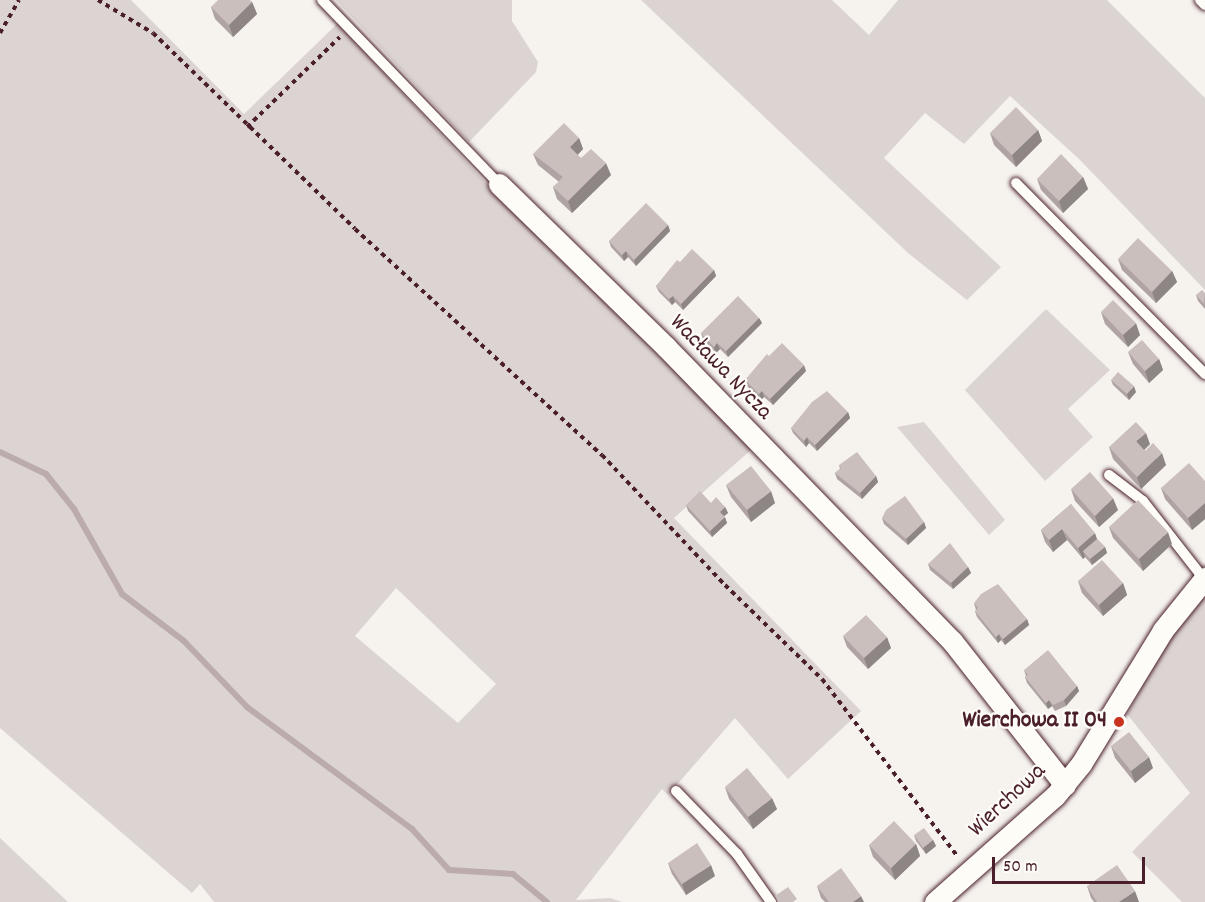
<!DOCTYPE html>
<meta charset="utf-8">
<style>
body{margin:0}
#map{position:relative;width:1205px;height:902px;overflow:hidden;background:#f6f3ef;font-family:Dekko,sans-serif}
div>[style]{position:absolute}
.green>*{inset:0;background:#dcd4d2}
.stream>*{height:6px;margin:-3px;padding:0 3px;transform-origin:3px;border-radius:3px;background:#bbabac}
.path>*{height:4px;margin-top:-2px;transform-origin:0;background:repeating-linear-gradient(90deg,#4a1f2b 0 4.5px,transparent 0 9px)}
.roads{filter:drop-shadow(0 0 2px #4a1f2b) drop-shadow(0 0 2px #4a1f2b)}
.lane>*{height:10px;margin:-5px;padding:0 5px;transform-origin:5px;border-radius:5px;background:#fdfcf7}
.street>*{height:21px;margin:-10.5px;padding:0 10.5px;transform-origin:10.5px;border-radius:10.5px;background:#fdfcf7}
.wall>*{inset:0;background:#afa4a3}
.shaded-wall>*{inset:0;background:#8e8685}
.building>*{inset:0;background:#cbbfbe}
.dots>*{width:16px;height:16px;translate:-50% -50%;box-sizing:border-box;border:3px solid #fdfcf7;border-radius:50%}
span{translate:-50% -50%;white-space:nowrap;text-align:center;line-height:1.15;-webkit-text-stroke:4.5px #fdfcf7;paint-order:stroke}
.street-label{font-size:24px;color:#4a1f2b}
.poi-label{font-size:24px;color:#4a1f2b;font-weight:700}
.right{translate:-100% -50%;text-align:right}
.scale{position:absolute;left:992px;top:857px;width:153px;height:27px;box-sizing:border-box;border:3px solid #4a1f2b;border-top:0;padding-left:8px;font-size:18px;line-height:21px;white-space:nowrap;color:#4a1f2b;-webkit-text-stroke:4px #fdfcf7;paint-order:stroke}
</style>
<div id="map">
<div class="green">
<div style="clip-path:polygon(evenodd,0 0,131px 0,244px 114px,338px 23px,480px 177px,752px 449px,674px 518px,861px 711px,788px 779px,735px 718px,668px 795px,662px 789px,576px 900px,610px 898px,622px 902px,214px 902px,200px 884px,192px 893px,0 728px,0 0,396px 588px,496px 684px,458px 723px,355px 636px,396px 588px)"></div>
<div style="clip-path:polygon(336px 0,512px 0,512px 21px,538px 62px,536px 72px,469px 142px)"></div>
<div style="clip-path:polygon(641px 0,832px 0,869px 35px,898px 0,1107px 0,1205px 98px,1205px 290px,1079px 159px,1010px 96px,964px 144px,925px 113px,884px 158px,1001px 267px,967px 300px,908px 253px)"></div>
<div style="clip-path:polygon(1046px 309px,1110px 370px,1068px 409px,1093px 437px,1045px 481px,965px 390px)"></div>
<div style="clip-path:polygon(924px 422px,1005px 520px,989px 535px,897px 427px)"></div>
<div style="clip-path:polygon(1205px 593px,1205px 902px,1182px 902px,1132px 852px,1190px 793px,1127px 714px,1170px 636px)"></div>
<div style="clip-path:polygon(0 838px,68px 902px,0 902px)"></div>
</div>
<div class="stream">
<div style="left:0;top:452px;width:51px;rotate:25.6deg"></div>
<div style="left:46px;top:474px;width:45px;rotate:51.3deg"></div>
<div style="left:74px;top:509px;width:98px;rotate:60.5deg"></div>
<div style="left:122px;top:594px;width:78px;rotate:37.2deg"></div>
<div style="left:184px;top:641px;width:91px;rotate:46.3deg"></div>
<div style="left:247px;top:707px;width:205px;rotate:36.5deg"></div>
<div style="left:412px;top:829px;width:55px;rotate:47.9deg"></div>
<div style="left:449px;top:870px;width:64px;rotate:3.6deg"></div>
<div style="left:513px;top:874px;width:44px;rotate:39.5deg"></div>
</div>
<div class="path">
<div style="left:98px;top:0;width:64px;rotate:31deg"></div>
<div style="left:153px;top:33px;width:281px;rotate:44.1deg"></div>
<div style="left:355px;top:229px;width:335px;rotate:42.5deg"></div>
<div style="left:602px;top:455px;width:179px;rotate:46.6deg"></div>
<div style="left:725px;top:585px;width:135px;rotate:44.1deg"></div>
<div style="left:822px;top:679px;width:224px;rotate:52.6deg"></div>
<div style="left:0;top:33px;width:38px;rotate:-60deg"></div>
<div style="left:247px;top:127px;width:129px;rotate:-44.1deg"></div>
</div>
<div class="roads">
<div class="lane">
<div style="left:322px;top:0;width:255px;rotate:46.1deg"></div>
<div style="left:1200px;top:0;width:7px;rotate:45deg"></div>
<div style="left:1016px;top:183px;width:269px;rotate:45.3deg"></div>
<div style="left:1109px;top:475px;width:43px;rotate:37.4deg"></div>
<div style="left:1143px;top:501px;width:99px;rotate:52deg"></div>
<div style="left:676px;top:791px;width:88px;rotate:45.9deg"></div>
<div style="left:737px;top:854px;width:59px;rotate:54.7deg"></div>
</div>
<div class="street">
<div style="left:499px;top:184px;width:233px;rotate:44.3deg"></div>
<div style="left:666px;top:347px;width:410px;rotate:45.8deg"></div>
<div style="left:952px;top:641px;width:183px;rotate:51.9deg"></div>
<div style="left:935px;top:902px;width:160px;rotate:-41.5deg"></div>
<div style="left:1055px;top:796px;width:41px;rotate:-50.9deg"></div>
<div style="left:1081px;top:764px;width:157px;rotate:-58.5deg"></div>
<div style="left:1163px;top:630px;width:67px;rotate:-51.1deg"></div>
</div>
</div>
<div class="wall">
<div style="clip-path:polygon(252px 2px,257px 14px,233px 37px,215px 19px,211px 7px)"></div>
<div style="clip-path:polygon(1038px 130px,1042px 141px,1016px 167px,994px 145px,990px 133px)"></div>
<div style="clip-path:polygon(579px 138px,583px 149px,577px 155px,581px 158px,611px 175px,572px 213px,557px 199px,553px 187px,559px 182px,538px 165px,533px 154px)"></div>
<div style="clip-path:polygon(1083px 177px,1088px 189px,1063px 213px,1041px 190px,1037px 179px)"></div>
<div style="clip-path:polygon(668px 225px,670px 231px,636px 266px,628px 257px,624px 261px,611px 247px,609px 241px)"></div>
<div style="clip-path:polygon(1118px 259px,1172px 271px,1177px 282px,1156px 303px,1122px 270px)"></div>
<div style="clip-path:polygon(680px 262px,714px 270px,716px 276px,683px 310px,675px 302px,672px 305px,659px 292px,656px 286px)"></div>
<div style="clip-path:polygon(1205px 293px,1205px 309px,1198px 301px,1196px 295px)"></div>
<div style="clip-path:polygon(1101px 312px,1140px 335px,1128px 347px,1105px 324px)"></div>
<div style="clip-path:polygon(759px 318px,762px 323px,728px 357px,720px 349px,716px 353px,703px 339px,701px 333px)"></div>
<div style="clip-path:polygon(1128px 352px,1159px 359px,1163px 370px,1149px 383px,1133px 364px)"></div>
<div style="clip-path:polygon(806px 371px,773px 405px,764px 397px,761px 400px,747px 386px,745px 380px)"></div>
<div style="clip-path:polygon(1111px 380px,1136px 392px,1129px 400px,1113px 385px)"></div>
<div style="clip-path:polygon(848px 412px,850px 418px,817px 451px,809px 443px,806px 447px,793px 433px,791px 428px)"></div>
<div style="clip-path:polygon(1150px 444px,1144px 450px,1166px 465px,1141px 489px,1113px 459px,1109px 447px)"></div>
<div style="clip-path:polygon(839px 465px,876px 476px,878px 482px,862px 499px,837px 479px,835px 473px,840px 469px)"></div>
<div style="clip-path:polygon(1205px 481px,1205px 519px,1192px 530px,1165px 499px,1161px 488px)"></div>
<div style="clip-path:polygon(726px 485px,775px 503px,751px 522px,731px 497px)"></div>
<div style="clip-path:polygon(1071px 489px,1118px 510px,1099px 527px,1075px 501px)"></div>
<div style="clip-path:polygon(711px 503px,725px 507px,728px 513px,724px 516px,727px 523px,712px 537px,688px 511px,686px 505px)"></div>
<div style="clip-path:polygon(1071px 504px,1097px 539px,1105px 547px,1107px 553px,1092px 565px,1085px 557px,1083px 559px,1067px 540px,1053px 552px,1045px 542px,1041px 530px)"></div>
<div style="clip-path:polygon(882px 518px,924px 522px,926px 528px,908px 545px,884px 524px)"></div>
<div style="clip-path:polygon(1109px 527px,1172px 544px,1143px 571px,1113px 538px)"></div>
<div style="clip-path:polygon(928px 564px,968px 567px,971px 573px,953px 589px,930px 570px)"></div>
<div style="clip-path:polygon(1078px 581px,1123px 583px,1127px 595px,1103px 616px,1082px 593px)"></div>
<div style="clip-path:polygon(974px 603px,1027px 619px,1029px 625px,1005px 645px,1001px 640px,998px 643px,977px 617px,975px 611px,976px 610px)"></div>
<div style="clip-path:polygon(843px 636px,891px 648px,868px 669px,847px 647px)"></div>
<div style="clip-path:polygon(1024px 670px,1077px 686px,1079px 691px,1066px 706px,1055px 711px,1052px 706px,1048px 709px,1027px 683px,1025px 677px,1026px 676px)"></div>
<div style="clip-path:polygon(1111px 746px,1153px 768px,1135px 783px,1115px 758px)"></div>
<div style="clip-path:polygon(725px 787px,777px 809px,753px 829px,729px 799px)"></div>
<div style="clip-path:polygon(914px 835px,933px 840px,936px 846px,926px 854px,916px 841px)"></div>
<div style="clip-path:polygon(916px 844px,920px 856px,895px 880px,873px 857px,869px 845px)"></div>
<div style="clip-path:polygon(668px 863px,715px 876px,686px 895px,672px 874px)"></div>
<div style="clip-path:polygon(817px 886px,864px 902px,825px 902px,821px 898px)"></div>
<div style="clip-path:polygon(1087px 886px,1139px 902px,1094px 902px,1091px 898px)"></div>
</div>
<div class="shaded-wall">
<div style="clip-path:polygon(252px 2px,257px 14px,233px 37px,229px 25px)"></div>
<div style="clip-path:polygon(1038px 130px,1042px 141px,1016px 167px,1012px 155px)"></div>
<div style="clip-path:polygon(579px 138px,583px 149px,574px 159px,570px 147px)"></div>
<div style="clip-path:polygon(606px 163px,611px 175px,572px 213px,568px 201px)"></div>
<div style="clip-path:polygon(1083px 177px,1088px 189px,1063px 213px,1059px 201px)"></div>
<div style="clip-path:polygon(668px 225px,670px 231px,636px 266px,634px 260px)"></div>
<div style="clip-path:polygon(626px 251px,628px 257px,624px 261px,622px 255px)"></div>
<div style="clip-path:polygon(714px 270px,716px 276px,683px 310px,681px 304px)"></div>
<div style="clip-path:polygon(1172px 271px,1177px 282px,1156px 303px,1152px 292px)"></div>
<div style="clip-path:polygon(673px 296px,675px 302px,672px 305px,669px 299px)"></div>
<div style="clip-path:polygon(759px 318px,762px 323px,728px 357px,726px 351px)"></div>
<div style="clip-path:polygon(1136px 323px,1140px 335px,1128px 347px,1123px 335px)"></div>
<div style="clip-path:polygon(717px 343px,720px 349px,716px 353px,714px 347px)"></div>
<div style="clip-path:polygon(1159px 359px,1163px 370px,1149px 383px,1145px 371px)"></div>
<div style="clip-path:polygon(804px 365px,806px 371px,773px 405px,770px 399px)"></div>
<div style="clip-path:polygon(1134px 386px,1136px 392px,1129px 400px,1127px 394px)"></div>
<div style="clip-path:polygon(762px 391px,764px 397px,761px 400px,759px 394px)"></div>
<div style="clip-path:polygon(848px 412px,850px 418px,817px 451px,815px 445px)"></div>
<div style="clip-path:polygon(1146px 433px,1150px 444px,1141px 453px,1136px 441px)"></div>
<div style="clip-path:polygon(807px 437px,809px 443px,806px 447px,804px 441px)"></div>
<div style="clip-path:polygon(1162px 453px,1166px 465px,1141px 489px,1137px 477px)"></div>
<div style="clip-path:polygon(876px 476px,878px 482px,862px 499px,860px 493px)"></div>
<div style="clip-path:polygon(771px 491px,775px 503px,751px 522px,747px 510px)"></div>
<div style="clip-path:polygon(1113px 498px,1118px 510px,1099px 527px,1095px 516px)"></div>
<div style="clip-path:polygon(1205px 503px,1205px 519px,1192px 530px,1188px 518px)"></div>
<div style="clip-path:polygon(725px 507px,728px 513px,722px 518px,720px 512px)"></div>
<div style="clip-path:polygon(725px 517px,727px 523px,712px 537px,710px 531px)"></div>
<div style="clip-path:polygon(924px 522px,926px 528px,908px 545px,906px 539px)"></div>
<div style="clip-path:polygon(1062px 529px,1067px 540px,1053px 552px,1049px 540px)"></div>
<div style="clip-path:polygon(1168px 532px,1172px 544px,1143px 571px,1139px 559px)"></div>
<div style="clip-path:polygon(1095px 533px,1099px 545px,1083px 551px,1085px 557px,1083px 559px,1078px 548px)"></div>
<div style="clip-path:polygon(1105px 547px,1107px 553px,1092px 565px,1090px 559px)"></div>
<div style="clip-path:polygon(968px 567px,971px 573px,953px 589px,951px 583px)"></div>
<div style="clip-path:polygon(1123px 583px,1127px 595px,1103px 616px,1099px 605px)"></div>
<div style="clip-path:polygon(1027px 619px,1029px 625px,1005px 645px,1003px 639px)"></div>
<div style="clip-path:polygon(999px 634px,1001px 640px,998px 643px,996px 637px)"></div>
<div style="clip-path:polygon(887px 637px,891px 648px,868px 669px,864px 658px)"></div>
<div style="clip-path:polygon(1077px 686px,1079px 691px,1066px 706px,1064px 700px)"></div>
<div style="clip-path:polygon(1049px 700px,1052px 706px,1048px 709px,1046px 703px)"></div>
<div style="clip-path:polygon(1149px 757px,1153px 768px,1135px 783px,1131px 771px)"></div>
<div style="clip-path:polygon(772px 798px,777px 809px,753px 829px,748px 817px)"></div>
<div style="clip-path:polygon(933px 840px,936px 846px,926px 854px,923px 848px)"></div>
<div style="clip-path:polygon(916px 844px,920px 856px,895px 880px,891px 868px)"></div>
<div style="clip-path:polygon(711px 865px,715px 876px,686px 895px,682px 884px)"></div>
<div style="clip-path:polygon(1135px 891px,1139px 902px,1119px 902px)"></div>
<div style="clip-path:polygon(861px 896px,864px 902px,853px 902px)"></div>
</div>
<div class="building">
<div style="clip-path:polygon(218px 0,250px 0,252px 2px,229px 25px,211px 7px)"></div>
<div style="clip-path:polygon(1016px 107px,1038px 130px,1012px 155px,990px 133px)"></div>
<div style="clip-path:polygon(564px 123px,579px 138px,570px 147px,581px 158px,591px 149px,606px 163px,568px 201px,553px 187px,563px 177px,533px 154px)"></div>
<div style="clip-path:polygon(1061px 154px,1083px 177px,1059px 201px,1037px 179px)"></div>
<div style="clip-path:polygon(646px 203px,668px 225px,634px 260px,626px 251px,622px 255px,609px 241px)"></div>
<div style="clip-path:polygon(1138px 238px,1172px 271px,1152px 292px,1118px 259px)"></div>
<div style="clip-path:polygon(692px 249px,714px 270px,681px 304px,673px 296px,669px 299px,656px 286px,677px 260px,680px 262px)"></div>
<div style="clip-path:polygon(1202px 290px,1205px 293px,1204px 304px,1196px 295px)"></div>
<div style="clip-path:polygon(738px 296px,759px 318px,726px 351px,717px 343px,714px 347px,701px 333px)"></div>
<div style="clip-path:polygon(1113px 300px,1136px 323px,1123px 335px,1101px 312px)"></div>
<div style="clip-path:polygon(1142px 340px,1159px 359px,1145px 371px,1128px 352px)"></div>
<div style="clip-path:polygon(782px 343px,804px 365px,770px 399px,762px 391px,759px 394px,745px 380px,767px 354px,769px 356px)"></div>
<div style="clip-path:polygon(1118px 372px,1134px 386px,1127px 394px,1111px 380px)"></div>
<div style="clip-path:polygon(827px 391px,848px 412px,815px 445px,807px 437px,804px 441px,791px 428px,812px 402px)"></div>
<div style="clip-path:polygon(1136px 422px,1146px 433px,1136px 441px,1145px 451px,1153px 443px,1162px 453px,1137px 477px,1109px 447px)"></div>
<div style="clip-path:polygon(857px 452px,876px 476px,860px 493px,835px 473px,841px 468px,839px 465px)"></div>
<div style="clip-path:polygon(1189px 463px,1205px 481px,1205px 503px,1188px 518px,1161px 488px)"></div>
<div style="clip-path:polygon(751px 466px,771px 491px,747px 510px,726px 485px)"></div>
<div style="clip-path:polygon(1090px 472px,1113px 498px,1095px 516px,1071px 489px)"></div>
<div style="clip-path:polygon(700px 491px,711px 503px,716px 497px,725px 507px,720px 512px,725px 517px,710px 531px,686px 505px)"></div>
<div style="clip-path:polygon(905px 496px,924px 522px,906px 539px,882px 518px,886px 510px)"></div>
<div style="clip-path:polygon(1138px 500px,1168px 532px,1139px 559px,1109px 527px)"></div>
<div style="clip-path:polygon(1071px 504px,1095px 533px,1078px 548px,1062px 529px,1049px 540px,1041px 530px)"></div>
<div style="clip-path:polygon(1097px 539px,1105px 547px,1090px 559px,1083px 551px)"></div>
<div style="clip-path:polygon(950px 543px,968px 567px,951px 583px,928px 564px)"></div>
<div style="clip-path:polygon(1102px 560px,1123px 583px,1099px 605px,1078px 581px)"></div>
<div style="clip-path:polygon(998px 584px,1027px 619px,1003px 639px,999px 634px,996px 637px,975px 611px,978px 608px,974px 603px,981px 594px)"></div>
<div style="clip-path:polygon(866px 615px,887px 637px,864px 658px,843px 636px)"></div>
<div style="clip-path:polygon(1048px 650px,1077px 686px,1064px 700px,1053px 705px,1049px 700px,1046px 703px,1025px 677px,1028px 675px,1024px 670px)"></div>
<div style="clip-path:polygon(1129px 732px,1149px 757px,1131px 771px,1111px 746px)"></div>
<div style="clip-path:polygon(747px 768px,772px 798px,748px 817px,725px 787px)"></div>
<div style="clip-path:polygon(894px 821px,916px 844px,891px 868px,869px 845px)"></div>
<div style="clip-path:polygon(924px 828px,933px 840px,923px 848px,914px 835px)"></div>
<div style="clip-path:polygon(697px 843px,711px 865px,682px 884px,668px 863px)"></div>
<div style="clip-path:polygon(1117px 865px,1135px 891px,1119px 902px,1097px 902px,1087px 886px)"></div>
<div style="clip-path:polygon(841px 868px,861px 896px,853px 902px,829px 902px,817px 886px)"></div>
<div style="clip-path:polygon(788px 887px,797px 899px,793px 902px,779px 902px,775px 896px)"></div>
</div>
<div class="dots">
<div style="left:1119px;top:722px;background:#c8321e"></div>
</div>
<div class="street-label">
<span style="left:720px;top:368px;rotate:46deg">Wacława Nycza</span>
<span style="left:1008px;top:801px;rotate:-43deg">Wierchowa</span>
</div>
<div class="poi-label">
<span class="right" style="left:1107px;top:722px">Wierchowa II 04</span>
</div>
<div class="scale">50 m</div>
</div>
